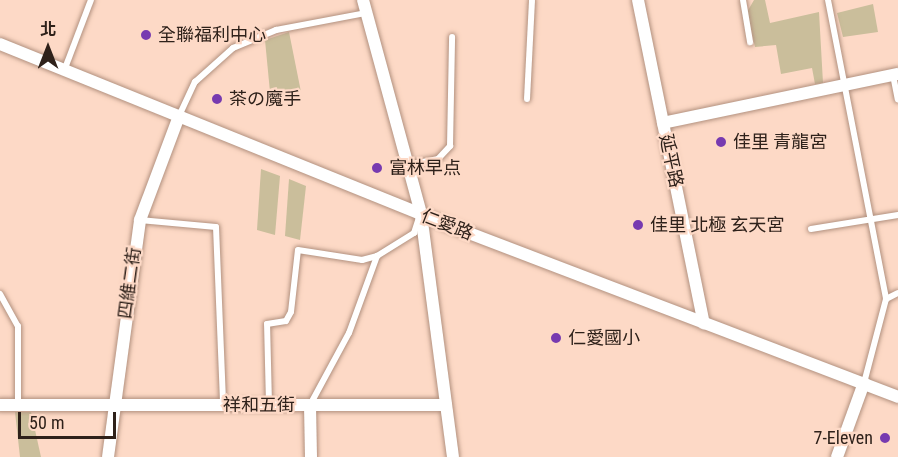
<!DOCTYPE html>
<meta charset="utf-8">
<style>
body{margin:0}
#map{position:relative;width:898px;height:457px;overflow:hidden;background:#fdd9c6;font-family:"Roboto Condensed","Noto Sans TC","Noto Sans JP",sans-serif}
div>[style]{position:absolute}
.green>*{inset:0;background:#cabe9b}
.roads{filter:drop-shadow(0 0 2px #b2917f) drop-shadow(0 0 2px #b2917f)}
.service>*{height:6px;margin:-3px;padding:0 3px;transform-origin:3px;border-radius:3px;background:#fff}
.minor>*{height:12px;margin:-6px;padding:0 6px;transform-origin:6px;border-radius:6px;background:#fff}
.dots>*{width:16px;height:16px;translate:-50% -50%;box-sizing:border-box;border:3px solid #fdd9c6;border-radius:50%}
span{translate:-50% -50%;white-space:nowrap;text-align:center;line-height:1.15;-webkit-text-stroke:4.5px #fdd9c6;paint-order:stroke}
.poi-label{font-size:18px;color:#2e211a}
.left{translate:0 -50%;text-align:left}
.right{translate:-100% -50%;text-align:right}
.street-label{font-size:18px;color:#2e211a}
.north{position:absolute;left:18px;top:18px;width:60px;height:60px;-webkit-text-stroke:4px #fdd9c6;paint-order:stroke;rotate:0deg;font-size:16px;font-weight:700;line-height:24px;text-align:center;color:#2e211a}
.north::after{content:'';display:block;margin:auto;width:21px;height:27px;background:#2e211a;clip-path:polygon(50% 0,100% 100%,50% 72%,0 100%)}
.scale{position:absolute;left:18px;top:412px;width:98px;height:27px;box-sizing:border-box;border:3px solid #2e211a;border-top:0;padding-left:8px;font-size:18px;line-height:21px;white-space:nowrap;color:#2e211a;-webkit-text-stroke:4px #fdd9c6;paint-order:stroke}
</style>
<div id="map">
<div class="green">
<div style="clip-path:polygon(754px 0,765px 0,770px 23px,819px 12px,823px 83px,815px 84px,812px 68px,781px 74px,776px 45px,755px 47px,747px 12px)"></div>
<div style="clip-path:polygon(873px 4px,878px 32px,843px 37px,837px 13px)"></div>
<div style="clip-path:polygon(289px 32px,301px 92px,299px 98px,270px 92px,265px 40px)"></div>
<div style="clip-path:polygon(261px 169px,280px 176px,275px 235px,257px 230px)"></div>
<div style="clip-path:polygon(289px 179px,306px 186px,300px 240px,285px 236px)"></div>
<div style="clip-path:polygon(15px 412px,31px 412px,41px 457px,20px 457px)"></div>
</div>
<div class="roads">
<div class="service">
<div style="left:743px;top:0;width:43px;rotate:80.5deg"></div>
<div style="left:828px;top:0;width:305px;rotate:79deg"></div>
<div style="left:64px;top:71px;width:76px;rotate:-69.2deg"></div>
<div style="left:893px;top:75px;width:25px;rotate:79deg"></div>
<div style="left:527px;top:99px;width:99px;rotate:-87.1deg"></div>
<div style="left:179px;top:116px;width:38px;rotate:-65deg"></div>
<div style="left:195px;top:82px;width:51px;rotate:-41.8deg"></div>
<div style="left:233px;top:48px;width:47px;rotate:-22.7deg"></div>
<div style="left:276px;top:30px;width:92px;rotate:-10.7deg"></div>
<div style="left:407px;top:165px;width:32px;rotate:-11deg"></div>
<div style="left:438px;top:159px;width:18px;rotate:-47deg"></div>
<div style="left:450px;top:146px;width:109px;rotate:-88.9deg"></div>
<div style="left:140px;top:220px;width:76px;rotate:5.3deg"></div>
<div style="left:216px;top:227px;width:178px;rotate:87.7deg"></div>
<div style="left:811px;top:229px;width:88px;rotate:-9.1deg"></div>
<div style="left:0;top:294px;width:37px;rotate:61deg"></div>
<div style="left:18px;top:326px;width:79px;rotate:90deg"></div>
<div style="left:864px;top:383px;width:87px;rotate:-75.3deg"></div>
<div style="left:886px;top:299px;width:13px;rotate:-27deg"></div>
<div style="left:269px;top:404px;width:80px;rotate:-91.4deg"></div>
<div style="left:267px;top:324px;width:19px;rotate:-9deg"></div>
<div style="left:286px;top:321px;width:10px;rotate:-61deg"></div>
<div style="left:291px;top:312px;width:62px;rotate:-83.6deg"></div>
<div style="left:298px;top:250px;width:65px;rotate:8.9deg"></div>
<div style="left:362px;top:260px;width:16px;rotate:-15deg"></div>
<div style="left:377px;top:256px;width:44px;rotate:-31.9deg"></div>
<div style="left:414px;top:233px;width:16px;rotate:-72deg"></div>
<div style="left:310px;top:405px;width:82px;rotate:-61.6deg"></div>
<div style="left:349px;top:333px;width:82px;rotate:-70deg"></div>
</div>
<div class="minor">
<div style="left:363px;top:0;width:222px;rotate:74.8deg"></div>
<div style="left:421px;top:214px;width:245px;rotate:82.5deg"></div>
<div style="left:638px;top:0;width:330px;rotate:78.5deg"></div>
<div style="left:0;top:44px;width:483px;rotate:22deg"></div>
<div style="left:448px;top:225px;width:482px;rotate:20.9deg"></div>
<div style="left:663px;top:123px;width:240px;rotate:-11.8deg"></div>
<div style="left:0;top:405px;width:446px"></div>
<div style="left:310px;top:405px;width:52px;rotate:88.9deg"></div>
<div style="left:108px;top:457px;width:239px;rotate:-82.3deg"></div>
<div style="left:140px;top:220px;width:111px;rotate:-69.4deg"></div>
<div style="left:837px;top:457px;width:79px;rotate:-70deg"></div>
</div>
</div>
<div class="dots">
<div style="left:146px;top:35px;background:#773ab0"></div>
<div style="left:217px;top:99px;background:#773ab0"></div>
<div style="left:721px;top:142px;background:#773ab0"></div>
<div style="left:377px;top:168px;background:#773ab0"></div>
<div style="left:638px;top:225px;background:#773ab0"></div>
<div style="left:556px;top:338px;background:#773ab0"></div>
<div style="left:885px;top:438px;background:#773ab0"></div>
</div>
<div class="poi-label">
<span class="left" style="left:158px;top:35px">全聯福利中心</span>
<span class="left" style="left:229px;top:99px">茶の魔手</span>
<span class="left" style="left:733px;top:142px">佳里 青龍宮</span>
<span class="left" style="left:389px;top:168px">富林早点</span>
<span class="left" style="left:650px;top:225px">佳里 北極 玄天宮</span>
<span class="left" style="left:568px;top:338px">仁愛國小</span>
<span class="right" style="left:873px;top:438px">7-Eleven</span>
</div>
<div class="street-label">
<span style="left:671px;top:161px;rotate:78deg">延平路</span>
<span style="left:447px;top:225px;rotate:21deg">仁愛路</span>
<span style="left:130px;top:283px;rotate:-82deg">四維二街</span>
<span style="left:259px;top:405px">祥和五街</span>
</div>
<div class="north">北</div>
<div class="scale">50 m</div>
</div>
